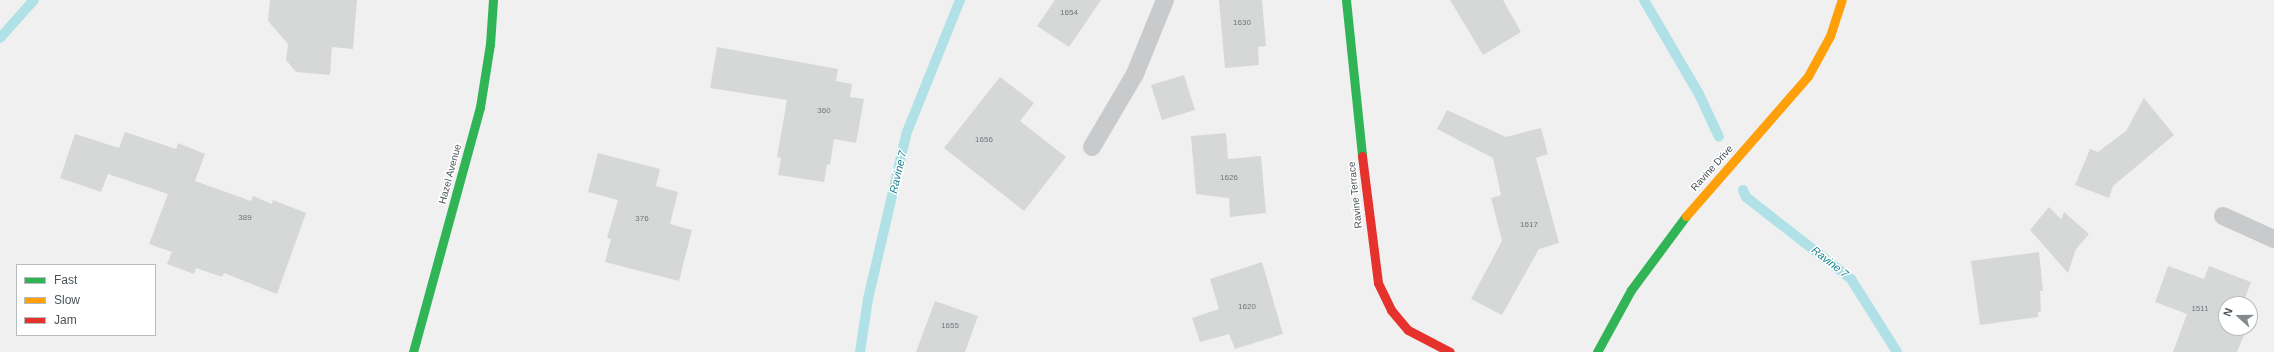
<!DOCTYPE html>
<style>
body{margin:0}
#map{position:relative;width:2274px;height:352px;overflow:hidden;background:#f0f0f0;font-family:Helvetica,sans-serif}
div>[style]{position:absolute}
.stream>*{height:10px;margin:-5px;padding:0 5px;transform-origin:5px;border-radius:5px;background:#afe1e6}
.building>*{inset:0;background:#d6d8d8}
.lane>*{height:18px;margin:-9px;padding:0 9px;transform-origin:9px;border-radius:9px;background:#c8cacb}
.fast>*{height:9px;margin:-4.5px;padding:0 4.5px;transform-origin:4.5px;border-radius:4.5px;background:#30b455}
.slow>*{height:9px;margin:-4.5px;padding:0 4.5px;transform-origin:4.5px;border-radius:4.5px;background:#ff9f0a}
.jam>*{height:9px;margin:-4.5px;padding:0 4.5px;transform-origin:4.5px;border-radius:4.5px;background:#e5322d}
span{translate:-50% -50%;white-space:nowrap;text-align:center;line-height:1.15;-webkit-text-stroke:3px #fff;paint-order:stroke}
.number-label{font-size:8px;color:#6e767b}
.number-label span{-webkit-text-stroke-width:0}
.street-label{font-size:10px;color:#49545a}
.water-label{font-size:11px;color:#1b828c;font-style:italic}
.legend{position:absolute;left:16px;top:264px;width:140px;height:72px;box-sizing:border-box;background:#fff;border:1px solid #b6bbbd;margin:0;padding:5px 7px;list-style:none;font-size:12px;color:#49545a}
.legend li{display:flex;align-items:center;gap:8px;height:20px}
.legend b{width:20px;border:1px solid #b6bbbd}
.north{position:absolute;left:2218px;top:296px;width:40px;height:40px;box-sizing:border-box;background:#fff;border:1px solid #b6bbbd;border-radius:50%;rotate:291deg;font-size:11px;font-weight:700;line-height:16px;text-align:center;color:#49545a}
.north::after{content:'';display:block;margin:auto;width:14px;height:18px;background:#838b8e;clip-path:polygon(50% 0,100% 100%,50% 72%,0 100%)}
</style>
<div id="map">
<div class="stream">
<div style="left:1644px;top:0;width:109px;rotate:59.7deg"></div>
<div style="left:1699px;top:94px;width:47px;rotate:65.1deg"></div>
<div style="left:0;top:38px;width:51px;rotate:-48.2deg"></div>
<div style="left:1743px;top:190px;width:8px;rotate:67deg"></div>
<div style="left:1746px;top:197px;width:133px;rotate:38deg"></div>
<div style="left:1851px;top:279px;width:86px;rotate:57.8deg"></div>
<div style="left:860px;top:352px;width:54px;rotate:-81.4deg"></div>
<div style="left:868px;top:299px;width:171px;rotate:-76.9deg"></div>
<div style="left:907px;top:132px;width:142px;rotate:-68.1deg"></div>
</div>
<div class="building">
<div style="clip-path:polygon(270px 0,357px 0,353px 49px,332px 47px,330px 75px,296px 72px,286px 60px,288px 44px,268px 21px)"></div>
<div style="clip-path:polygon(1055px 0,1101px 0,1069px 47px,1037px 26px)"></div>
<div style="clip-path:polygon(1219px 0,1262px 0,1266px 46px,1258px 47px,1259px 65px,1225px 68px)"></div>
<div style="clip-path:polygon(1450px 0,1503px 0,1521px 32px,1483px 55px)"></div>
<div style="clip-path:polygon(717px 47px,838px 69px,836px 81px,852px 84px,850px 97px,864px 99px,856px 143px,834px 139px,830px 165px,827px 164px,824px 182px,778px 175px,781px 158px,777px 157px,787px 100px,710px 88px)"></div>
<div style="clip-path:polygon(1184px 75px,1195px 110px,1162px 120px,1151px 85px)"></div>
<div style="clip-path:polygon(1000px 77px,1034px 103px,1020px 121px,1066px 157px,1024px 211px,944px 148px)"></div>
<div style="clip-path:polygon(2144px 98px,2174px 135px,2113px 186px,2109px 198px,2075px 185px,2090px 149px,2098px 152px,2126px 131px)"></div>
<div style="clip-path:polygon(1447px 110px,1506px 137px,1541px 128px,1548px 154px,1536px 158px,1559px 243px,1539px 249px,1502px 315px,1471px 299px,1502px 241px,1491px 198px,1501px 195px,1493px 158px,1437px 129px)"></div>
<div style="clip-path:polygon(125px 132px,176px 149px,178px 143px,205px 154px,195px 181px,251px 201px,253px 196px,272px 204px,273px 200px,306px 213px,277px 294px,224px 273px,222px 277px,196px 268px,194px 274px,167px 264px,172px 252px,149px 244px,168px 194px,108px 174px,101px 192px,60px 178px,75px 134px,119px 148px)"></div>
<div style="clip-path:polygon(1226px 133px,1228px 159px,1261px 156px,1266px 213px,1230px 217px,1229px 198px,1196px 194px,1191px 136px)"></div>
<div style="clip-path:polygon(598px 153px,660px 169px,656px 186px,678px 192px,670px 224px,692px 230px,679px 281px,605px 262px,611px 239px,607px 238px,618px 200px,588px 192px)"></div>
<div style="clip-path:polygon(2049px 207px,2061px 219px,2064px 212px,2089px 234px,2076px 249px,2068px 273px,2030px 230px)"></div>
<div style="clip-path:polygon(2039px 252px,2043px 291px,2040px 291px,2041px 311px,2038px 312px,2038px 317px,1980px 325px,1971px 261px)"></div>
<div style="clip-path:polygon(1262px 262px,1283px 334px,1235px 349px,1229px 334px,1200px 342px,1192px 318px,1219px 309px,1210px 279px)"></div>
<div style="clip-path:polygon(2168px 266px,2204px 279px,2209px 266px,2251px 282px,2243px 304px,2226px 304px,2226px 328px,2247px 328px,2237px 352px,2173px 352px,2187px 314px,2155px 302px)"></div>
<div style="clip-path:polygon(935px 301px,978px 316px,965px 352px,916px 352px)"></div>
</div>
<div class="lane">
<div style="left:1092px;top:147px;width:85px;rotate:-59.5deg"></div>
<div style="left:1135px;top:74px;width:80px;rotate:-67.9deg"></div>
<div style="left:2223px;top:216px;width:56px;rotate:24.3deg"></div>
</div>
<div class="fast">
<div style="left:1346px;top:0;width:157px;rotate:84.1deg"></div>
<div style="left:413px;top:352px;width:254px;rotate:-74.7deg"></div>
<div style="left:480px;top:107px;width:64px;rotate:-81deg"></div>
<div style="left:490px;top:44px;width:44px;rotate:-86.1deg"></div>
<div style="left:1597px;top:352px;width:71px;rotate:-61.3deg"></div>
<div style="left:1631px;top:290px;width:92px;rotate:-53.4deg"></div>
</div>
<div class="slow">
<div style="left:1686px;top:216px;width:186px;rotate:-48.9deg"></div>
<div style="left:1808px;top:76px;width:46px;rotate:-61.2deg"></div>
<div style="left:1830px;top:36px;width:38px;rotate:-72deg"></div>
</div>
<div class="jam">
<div style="left:1362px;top:156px;width:128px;rotate:82.8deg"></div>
<div style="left:1378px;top:283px;width:30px;rotate:64deg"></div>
<div style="left:1391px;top:310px;width:26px;rotate:50deg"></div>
<div style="left:1408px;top:330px;width:47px;rotate:27.6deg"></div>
</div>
<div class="number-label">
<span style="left:1069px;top:13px">1654</span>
<span style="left:1242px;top:23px">1630</span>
<span style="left:824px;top:111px">360</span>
<span style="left:984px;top:140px">1656</span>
<span style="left:1229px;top:178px">1626</span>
<span style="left:245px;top:218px">389</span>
<span style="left:642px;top:219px">376</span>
<span style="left:1529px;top:225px">1617</span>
<span style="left:1247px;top:307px">1620</span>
<span style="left:2200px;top:309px">1511</span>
<span style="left:950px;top:326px">1655</span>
</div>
<div class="street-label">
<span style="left:1712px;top:168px;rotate:-48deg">Ravine Drive</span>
<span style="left:450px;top:174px;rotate:-75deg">Hazel Avenue</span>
<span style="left:1355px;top:195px;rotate:-96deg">Ravine Terrace</span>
</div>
<div class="water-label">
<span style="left:898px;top:172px;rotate:-77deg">Ravine 7</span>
<span style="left:1830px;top:262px;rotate:38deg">Ravine 7</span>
</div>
<ul class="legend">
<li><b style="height:5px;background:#30b455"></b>Fast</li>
<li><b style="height:5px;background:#ff9f0a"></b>Slow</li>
<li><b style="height:5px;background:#e5322d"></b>Jam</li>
</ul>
<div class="north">N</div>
</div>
